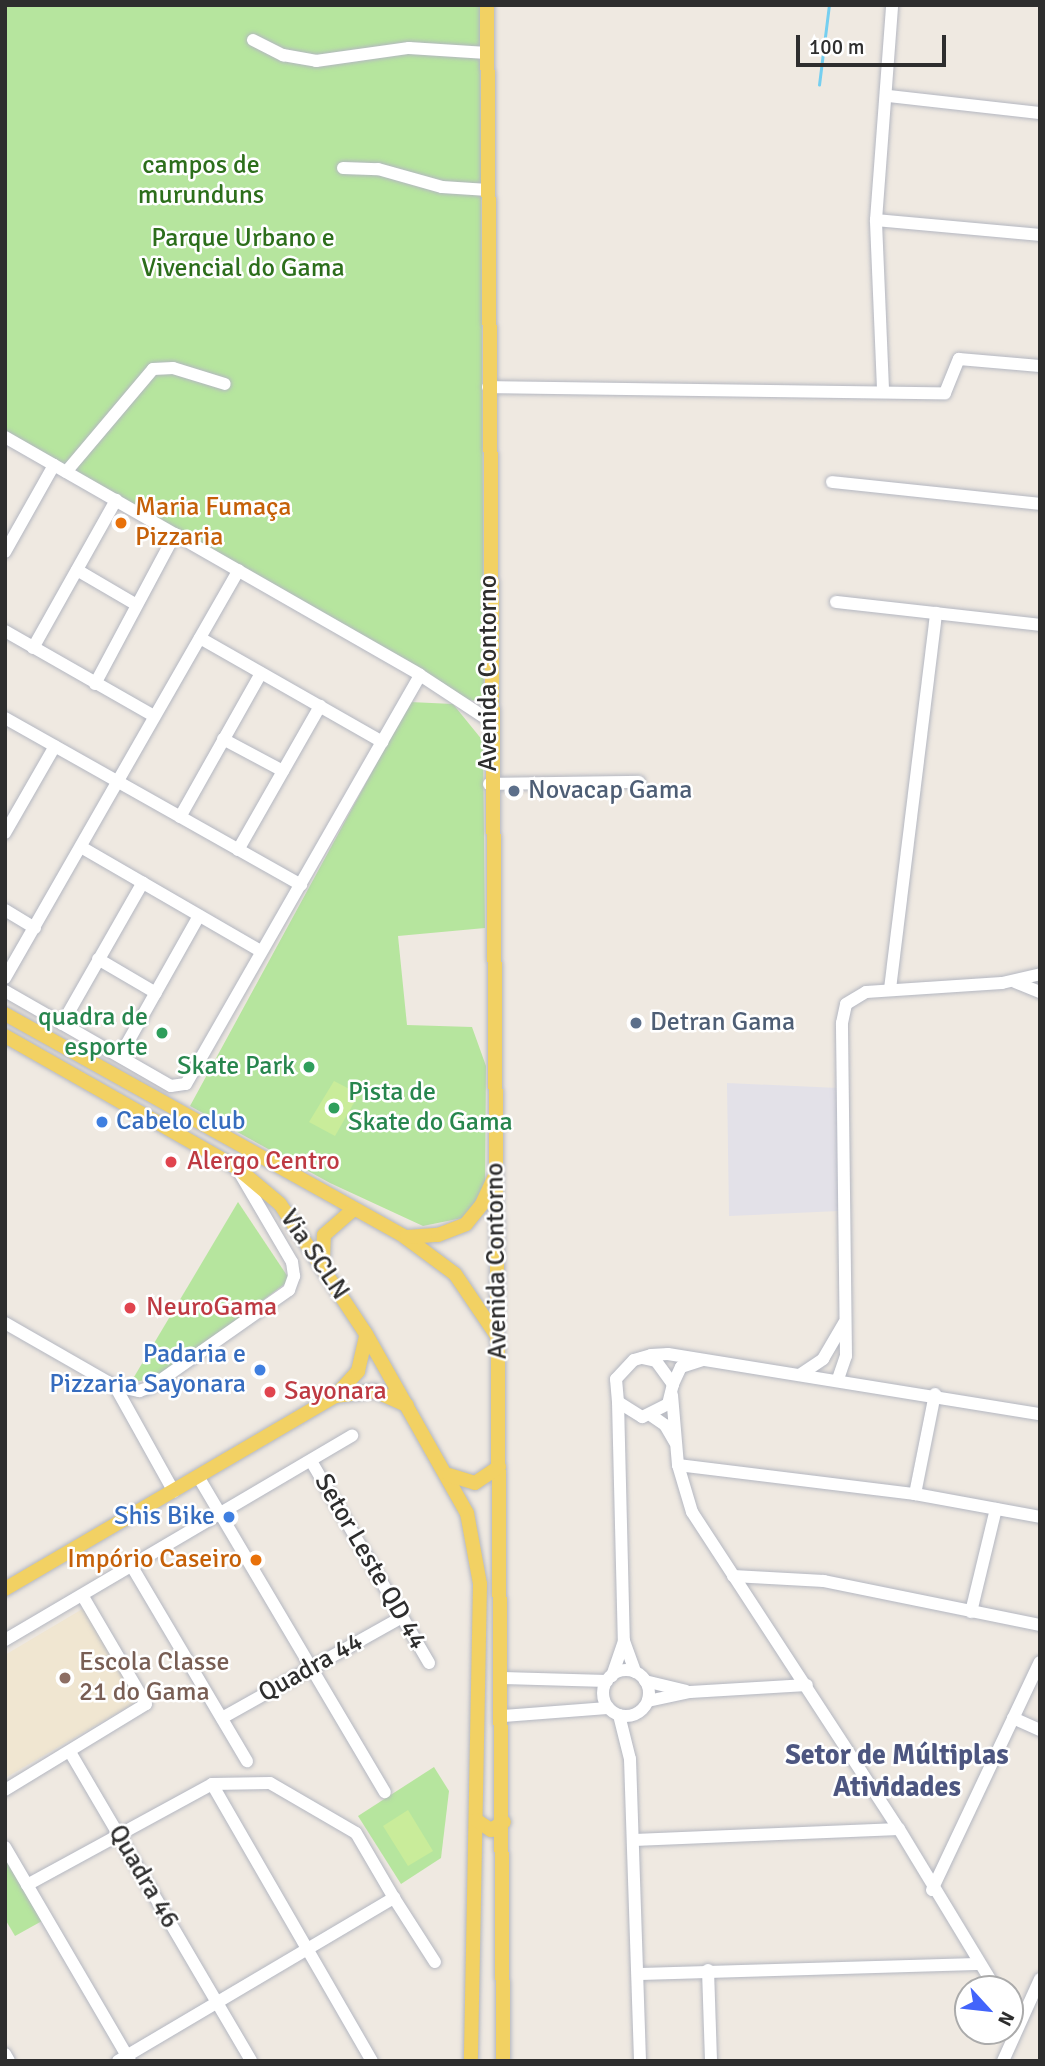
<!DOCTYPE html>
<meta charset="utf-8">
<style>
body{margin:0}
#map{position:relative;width:1045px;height:2066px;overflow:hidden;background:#efe9e1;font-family:Signika,sans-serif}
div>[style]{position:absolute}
.industrial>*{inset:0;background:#e3e1e8}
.education>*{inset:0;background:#f0e6d1}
.green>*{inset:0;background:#b6e59e}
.pitch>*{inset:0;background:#c9ec9a}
.stream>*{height:2.5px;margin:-1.25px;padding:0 1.25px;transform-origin:1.25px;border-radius:1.25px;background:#75cff0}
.roads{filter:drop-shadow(0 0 2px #b4b7c1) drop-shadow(0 0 2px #b4b7c1)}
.minor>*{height:12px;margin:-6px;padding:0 6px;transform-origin:6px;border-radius:6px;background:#fff}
.minor>.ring{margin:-6px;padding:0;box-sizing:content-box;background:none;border:12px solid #fff;border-radius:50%}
.major>*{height:14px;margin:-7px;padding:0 7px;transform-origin:7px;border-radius:7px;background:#f2d163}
.dots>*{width:19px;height:19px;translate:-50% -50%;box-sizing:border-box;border:4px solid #fff;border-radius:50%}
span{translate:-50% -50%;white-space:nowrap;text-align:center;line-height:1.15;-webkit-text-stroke:5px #fff;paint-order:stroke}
.park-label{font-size:26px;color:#2c6e1b}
.food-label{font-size:26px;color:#c56008}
.left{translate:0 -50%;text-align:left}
.right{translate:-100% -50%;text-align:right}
.street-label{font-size:26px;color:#2e2e2e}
.service-label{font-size:26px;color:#4e5e75}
.leisure-label{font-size:26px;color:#27864d}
.shop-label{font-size:26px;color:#366cbe}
.health-label{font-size:26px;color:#be3a42}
.education-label{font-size:26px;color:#785e54}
.neighbourhood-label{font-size:28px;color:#4d5680;font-weight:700}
.frame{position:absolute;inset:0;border:7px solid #2e2e2e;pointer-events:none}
.north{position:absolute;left:954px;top:1975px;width:70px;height:70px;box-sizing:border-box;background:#fff;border:2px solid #ababab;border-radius:50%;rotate:117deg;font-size:19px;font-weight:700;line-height:28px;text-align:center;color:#2e2e2e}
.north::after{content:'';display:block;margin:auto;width:24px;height:32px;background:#4264fb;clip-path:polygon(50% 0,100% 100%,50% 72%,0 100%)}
.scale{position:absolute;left:796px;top:35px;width:150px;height:32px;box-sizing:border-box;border:4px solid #2e2e2e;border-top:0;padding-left:9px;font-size:21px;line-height:24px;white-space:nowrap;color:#2e2e2e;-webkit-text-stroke:5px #fff;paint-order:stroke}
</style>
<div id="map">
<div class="industrial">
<div style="clip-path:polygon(727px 1083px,838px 1088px,839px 1211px,729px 1216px)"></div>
</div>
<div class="education">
<div style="clip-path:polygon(84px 1608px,138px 1701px,5px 1778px,5px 1655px)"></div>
</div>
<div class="green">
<div style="clip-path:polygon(5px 5px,480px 5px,484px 692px,478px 701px,469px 700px,5px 431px)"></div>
<div style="clip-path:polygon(410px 702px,453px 704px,483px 741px,485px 928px,398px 936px,407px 1025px,472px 1027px,486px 1066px,485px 1186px,467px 1217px,423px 1226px,330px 1183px,190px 1106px)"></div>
<div style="clip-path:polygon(238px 1202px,290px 1280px,157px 1379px,131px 1382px)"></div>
<div style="clip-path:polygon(434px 1767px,449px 1791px,441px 1858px,401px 1884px,358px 1816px)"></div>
<div style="clip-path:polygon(5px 1857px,42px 1921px,15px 1936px,5px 1919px)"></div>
</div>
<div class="pitch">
<div style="clip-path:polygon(334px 1081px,359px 1094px,335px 1136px,309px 1122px)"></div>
<div style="clip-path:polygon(408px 1810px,433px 1851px,408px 1866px,383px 1826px)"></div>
</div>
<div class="stream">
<div style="left:819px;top:85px;width:81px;rotate:-82.9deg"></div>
</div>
<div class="roads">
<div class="minor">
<div style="left:253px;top:40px;width:34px;rotate:27deg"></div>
<div style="left:283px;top:55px;width:34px;rotate:10deg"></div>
<div style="left:316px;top:61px;width:94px;rotate:-8deg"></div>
<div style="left:409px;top:48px;width:78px;rotate:3.7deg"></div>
<div style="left:888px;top:96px;width:153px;rotate:6.4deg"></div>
<div style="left:343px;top:168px;width:35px;rotate:2deg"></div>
<div style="left:378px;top:169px;width:66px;rotate:15.7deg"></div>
<div style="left:442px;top:187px;width:46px;rotate:3.7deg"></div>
<div style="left:876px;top:220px;width:165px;rotate:5.2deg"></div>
<div style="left:488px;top:387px;width:457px;rotate:0.8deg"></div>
<div style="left:945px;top:393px;width:37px;rotate:-68deg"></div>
<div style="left:959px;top:359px;width:81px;rotate:4.9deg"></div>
<div style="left:883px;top:389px;width:169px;rotate:-92.4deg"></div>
<div style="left:876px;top:220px;width:216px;rotate:-85.7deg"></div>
<div style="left:5px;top:437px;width:478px;rotate:29.8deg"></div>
<div style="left:420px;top:675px;width:84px;rotate:33.3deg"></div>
<div style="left:66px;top:472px;width:135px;rotate:-49.8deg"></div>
<div style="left:153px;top:369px;width:20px;rotate:-3deg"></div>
<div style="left:173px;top:368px;width:54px;rotate:17.1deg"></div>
<div style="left:832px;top:482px;width:209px;rotate:6deg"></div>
<div style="left:5px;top:552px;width:100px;rotate:-60.6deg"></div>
<div style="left:77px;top:570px;width:69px;rotate:30.3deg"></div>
<div style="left:836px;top:602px;width:205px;rotate:6.4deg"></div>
<div style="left:5px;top:631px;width:172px;rotate:29.7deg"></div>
<div style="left:200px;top:638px;width:210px;rotate:29.7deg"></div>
<div style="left:33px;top:648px;width:170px;rotate:-60.7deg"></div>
<div style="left:95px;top:684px;width:170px;rotate:-61.9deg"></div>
<div style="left:5px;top:718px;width:340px;rotate:29.4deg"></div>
<div style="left:223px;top:739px;width:68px;rotate:28.1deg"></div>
<div style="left:489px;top:784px;width:150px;rotate:-0.8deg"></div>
<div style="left:180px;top:817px;width:165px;rotate:-60.6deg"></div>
<div style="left:5px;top:833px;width:100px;rotate:-60.1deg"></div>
<div style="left:81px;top:847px;width:206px;rotate:30.1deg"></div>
<div style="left:238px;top:850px;width:166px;rotate:-60.3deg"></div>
<div style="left:5px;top:910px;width:35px;rotate:31deg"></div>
<div style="left:98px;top:959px;width:67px;rotate:30.4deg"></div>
<div style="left:5px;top:978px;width:470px;rotate:-60.2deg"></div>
<div style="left:1015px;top:982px;width:27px;rotate:22deg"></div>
<div style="left:890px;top:989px;width:379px;rotate:-83deg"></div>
<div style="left:5px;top:991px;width:191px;rotate:29.8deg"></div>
<div style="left:171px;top:1086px;width:15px;rotate:-8deg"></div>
<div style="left:186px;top:1084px;width:471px;rotate:-60.2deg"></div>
<div style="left:62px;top:1024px;width:163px;rotate:-60.3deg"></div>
<div style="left:120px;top:1056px;width:161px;rotate:-60.6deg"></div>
<div style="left:5px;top:1323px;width:127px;rotate:29.8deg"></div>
<div style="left:115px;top:1386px;width:121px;rotate:60.9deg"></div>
<div style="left:642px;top:1358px;width:14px;rotate:12deg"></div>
<div style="left:656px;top:1361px;width:29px;rotate:54deg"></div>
<div style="left:673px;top:1384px;width:21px;rotate:104deg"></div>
<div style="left:668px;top:1404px;width:29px;rotate:153deg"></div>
<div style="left:642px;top:1417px;width:28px;rotate:-148deg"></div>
<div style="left:618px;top:1402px;width:23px;rotate:-95deg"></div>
<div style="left:616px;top:1379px;width:26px;rotate:-47deg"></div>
<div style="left:634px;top:1360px;width:18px;rotate:-16deg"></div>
<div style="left:651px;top:1355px;width:17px;rotate:-3deg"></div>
<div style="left:668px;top:1354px;width:377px;rotate:9.2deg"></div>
<div style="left:801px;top:1374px;width:27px;rotate:-34deg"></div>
<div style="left:823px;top:1359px;width:42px;rotate:-59.7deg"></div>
<div style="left:838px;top:1379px;width:24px;rotate:-71deg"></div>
<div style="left:846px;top:1356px;width:333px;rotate:-90.7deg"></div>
<div style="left:842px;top:1023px;width:19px;rotate:-78deg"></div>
<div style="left:846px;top:1004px;width:23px;rotate:-31deg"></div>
<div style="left:866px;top:992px;width:136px;rotate:-3.8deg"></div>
<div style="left:1002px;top:983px;width:39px;rotate:-13deg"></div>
<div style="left:673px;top:1384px;width:19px;rotate:-65deg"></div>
<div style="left:681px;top:1367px;width:22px;rotate:-18deg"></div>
<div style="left:115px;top:1386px;width:25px;rotate:12deg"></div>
<div style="left:139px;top:1391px;width:13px;rotate:-18deg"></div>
<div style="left:151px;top:1387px;width:169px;rotate:-35.1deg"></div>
<div style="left:289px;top:1290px;width:15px;rotate:-70deg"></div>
<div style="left:294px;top:1276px;width:14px;rotate:-98deg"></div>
<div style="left:292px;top:1262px;width:107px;rotate:-120.4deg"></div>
<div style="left:672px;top:1395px;width:70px;rotate:85.1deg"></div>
<div style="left:678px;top:1465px;width:49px;rotate:73.4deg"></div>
<div style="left:692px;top:1512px;width:379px;rotate:56.9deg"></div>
<div style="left:899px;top:1829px;width:187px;rotate:58.8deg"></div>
<div style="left:618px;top:1402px;width:239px;rotate:88.6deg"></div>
<div style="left:624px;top:1641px;width:33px;rotate:70deg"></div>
<div style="left:652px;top:1416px;width:16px;rotate:35deg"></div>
<div style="left:665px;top:1425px;width:20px;rotate:60deg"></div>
<div style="left:311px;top:1461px;width:234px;rotate:59.7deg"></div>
<div style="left:678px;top:1465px;width:239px;rotate:7deg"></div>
<div style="left:915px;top:1494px;width:127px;rotate:10.4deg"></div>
<div style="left:199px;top:1478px;width:365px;rotate:59.4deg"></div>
<div style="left:915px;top:1494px;width:102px;rotate:-78.7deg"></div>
<div style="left:131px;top:1565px;width:228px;rotate:59.4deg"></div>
<div style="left:733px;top:1576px;width:91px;rotate:3.1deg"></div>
<div style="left:824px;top:1581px;width:220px;rotate:11.5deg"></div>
<div style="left:971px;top:1612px;width:106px;rotate:-76.4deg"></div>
<div style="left:5px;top:1640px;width:403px;rotate:-30.5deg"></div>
<div class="ring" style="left:603px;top:1670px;width:34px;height:34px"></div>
<div style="left:612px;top:1676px;width:37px;rotate:-71deg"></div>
<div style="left:503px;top:1678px;width:104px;rotate:1.7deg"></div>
<div style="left:645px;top:1681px;width:42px;rotate:13.7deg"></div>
<div style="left:648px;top:1701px;width:43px;rotate:-12.1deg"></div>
<div style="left:690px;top:1692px;width:117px;rotate:-3.4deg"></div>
<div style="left:619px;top:1715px;width:45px;rotate:76deg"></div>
<div style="left:630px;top:1759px;width:302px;rotate:88.1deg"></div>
<div style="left:503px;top:1716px;width:105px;rotate:-4.4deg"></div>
<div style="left:222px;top:1718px;width:204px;rotate:-29.3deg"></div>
<div style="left:1013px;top:1718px;width:30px;rotate:24deg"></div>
<div style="left:70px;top:1752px;width:358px;rotate:59.6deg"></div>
<div style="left:212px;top:1784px;width:320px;rotate:60deg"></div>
<div style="left:5px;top:1790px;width:165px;rotate:-31.4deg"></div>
<div style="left:146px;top:1704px;width:126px;rotate:-120.4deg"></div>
<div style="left:634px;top:1840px;width:265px;rotate:-2.4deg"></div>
<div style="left:5px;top:1847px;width:248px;rotate:59.7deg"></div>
<div style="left:27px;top:1885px;width:211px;rotate:-28.6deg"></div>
<div style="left:212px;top:1784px;width:58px;rotate:-1deg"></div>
<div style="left:270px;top:1783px;width:99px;rotate:30.2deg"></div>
<div style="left:356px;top:1833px;width:75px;rotate:59.7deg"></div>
<div style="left:932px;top:1890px;width:252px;rotate:-64.7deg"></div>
<div style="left:708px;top:1970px;width:91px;rotate:88.1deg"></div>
<div style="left:638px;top:1974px;width:341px;rotate:-1.7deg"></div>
<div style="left:5px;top:2054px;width:8px;rotate:60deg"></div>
<div style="left:118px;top:2061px;width:321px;rotate:-30.6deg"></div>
<div style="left:394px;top:1898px;width:76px;rotate:57.4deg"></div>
<div style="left:1003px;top:2061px;width:90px;rotate:-65.7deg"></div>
</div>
<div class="major">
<div style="left:487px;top:5px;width:2056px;rotate:89.55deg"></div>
<div style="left:5px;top:1014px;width:458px;rotate:29.1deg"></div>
<div style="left:405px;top:1237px;width:62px;rotate:36.5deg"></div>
<div style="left:455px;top:1274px;width:75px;rotate:55.9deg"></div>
<div style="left:5px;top:1036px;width:266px;rotate:29.6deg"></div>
<div style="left:236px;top:1167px;width:57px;rotate:40.1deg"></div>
<div style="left:280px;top:1204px;width:156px;rotate:56.5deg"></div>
<div style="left:366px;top:1334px;width:206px;rotate:60.6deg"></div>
<div style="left:467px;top:1513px;width:72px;rotate:79.6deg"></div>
<div style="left:480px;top:1584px;width:477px;rotate:91.1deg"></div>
<div style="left:407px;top:1237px;width:31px;rotate:-4deg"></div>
<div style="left:438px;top:1235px;width:30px;rotate:-21deg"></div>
<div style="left:466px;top:1224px;width:26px;rotate:-51deg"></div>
<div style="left:482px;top:1204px;width:29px;rotate:-65deg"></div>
<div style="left:323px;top:1261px;width:26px;rotate:-88deg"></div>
<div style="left:324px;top:1235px;width:38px;rotate:-41deg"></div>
<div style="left:335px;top:1396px;width:40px;rotate:-7.1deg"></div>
<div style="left:375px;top:1391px;width:35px;rotate:24deg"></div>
<div style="left:449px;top:1475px;width:27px;rotate:17deg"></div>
<div style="left:475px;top:1483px;width:29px;rotate:-34deg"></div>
<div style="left:5px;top:1589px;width:382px;rotate:-30.3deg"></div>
<div style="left:335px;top:1396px;width:34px;rotate:-47deg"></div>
<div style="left:358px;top:1371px;width:36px;rotate:-77deg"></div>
<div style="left:476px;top:1820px;width:18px;rotate:34deg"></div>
<div style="left:491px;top:1830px;width:15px;rotate:-32deg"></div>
</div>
</div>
<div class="dots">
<div style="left:121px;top:523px;background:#e8710a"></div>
<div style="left:514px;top:791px;background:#5c6f8a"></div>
<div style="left:636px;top:1023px;background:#5c6f8a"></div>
<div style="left:162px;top:1033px;background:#2e9e5b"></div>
<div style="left:309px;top:1067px;background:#2e9e5b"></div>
<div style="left:334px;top:1108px;background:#2e9e5b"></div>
<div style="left:102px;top:1122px;background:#3f7fe0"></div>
<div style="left:171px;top:1162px;background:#e0444e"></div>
<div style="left:130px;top:1308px;background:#e0444e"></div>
<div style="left:260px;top:1370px;background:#3f7fe0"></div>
<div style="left:270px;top:1392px;background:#e0444e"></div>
<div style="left:229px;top:1517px;background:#3f7fe0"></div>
<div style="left:256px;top:1560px;background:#e8710a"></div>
<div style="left:65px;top:1678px;background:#8d6e63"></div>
</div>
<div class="park-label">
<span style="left:201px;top:181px">campos de<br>murunduns</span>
<span style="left:243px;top:254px">Parque Urbano e<br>Vivencial do Gama</span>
</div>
<div class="food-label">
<span class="left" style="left:135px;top:523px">Maria Fumaça<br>Pizzaria</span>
<span class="right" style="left:242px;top:1560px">Impório Caseiro</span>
</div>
<div class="street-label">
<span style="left:489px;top:673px;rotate:-90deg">Avenida Contorno</span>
<span style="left:314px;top:1255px;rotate:56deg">Via SCLN</span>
<span style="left:497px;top:1261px;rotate:-91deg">Avenida Contorno</span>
<span style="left:370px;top:1562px;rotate:60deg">Setor Leste QD 44</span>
<span style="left:311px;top:1668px;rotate:-29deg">Quadra 44</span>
<span style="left:143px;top:1877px;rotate:60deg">Quadra 46</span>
</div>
<div class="service-label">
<span class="left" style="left:528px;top:791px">Novacap Gama</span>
<span class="left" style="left:650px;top:1023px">Detran Gama</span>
</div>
<div class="leisure-label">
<span class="right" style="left:148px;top:1033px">quadra de<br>esporte</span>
<span class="right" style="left:295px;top:1067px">Skate Park</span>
<span class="left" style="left:348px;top:1108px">Pista de<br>Skate do Gama</span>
</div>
<div class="shop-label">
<span class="left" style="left:116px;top:1122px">Cabelo club</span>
<span class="right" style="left:246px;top:1370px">Padaria e<br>Pizzaria Sayonara</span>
<span class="right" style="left:215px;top:1517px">Shis Bike</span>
</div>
<div class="health-label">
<span class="left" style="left:187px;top:1162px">Alergo Centro</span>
<span class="left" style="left:146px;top:1308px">NeuroGama</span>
<span class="left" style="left:284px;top:1392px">Sayonara</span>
</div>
<div class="education-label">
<span class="left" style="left:79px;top:1678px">Escola Classe<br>21 do Gama</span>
</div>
<div class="neighbourhood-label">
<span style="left:897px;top:1771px">Setor de Múltiplas<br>Atividades</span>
</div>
<div class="frame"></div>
<div class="north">N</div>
<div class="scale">100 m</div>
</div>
